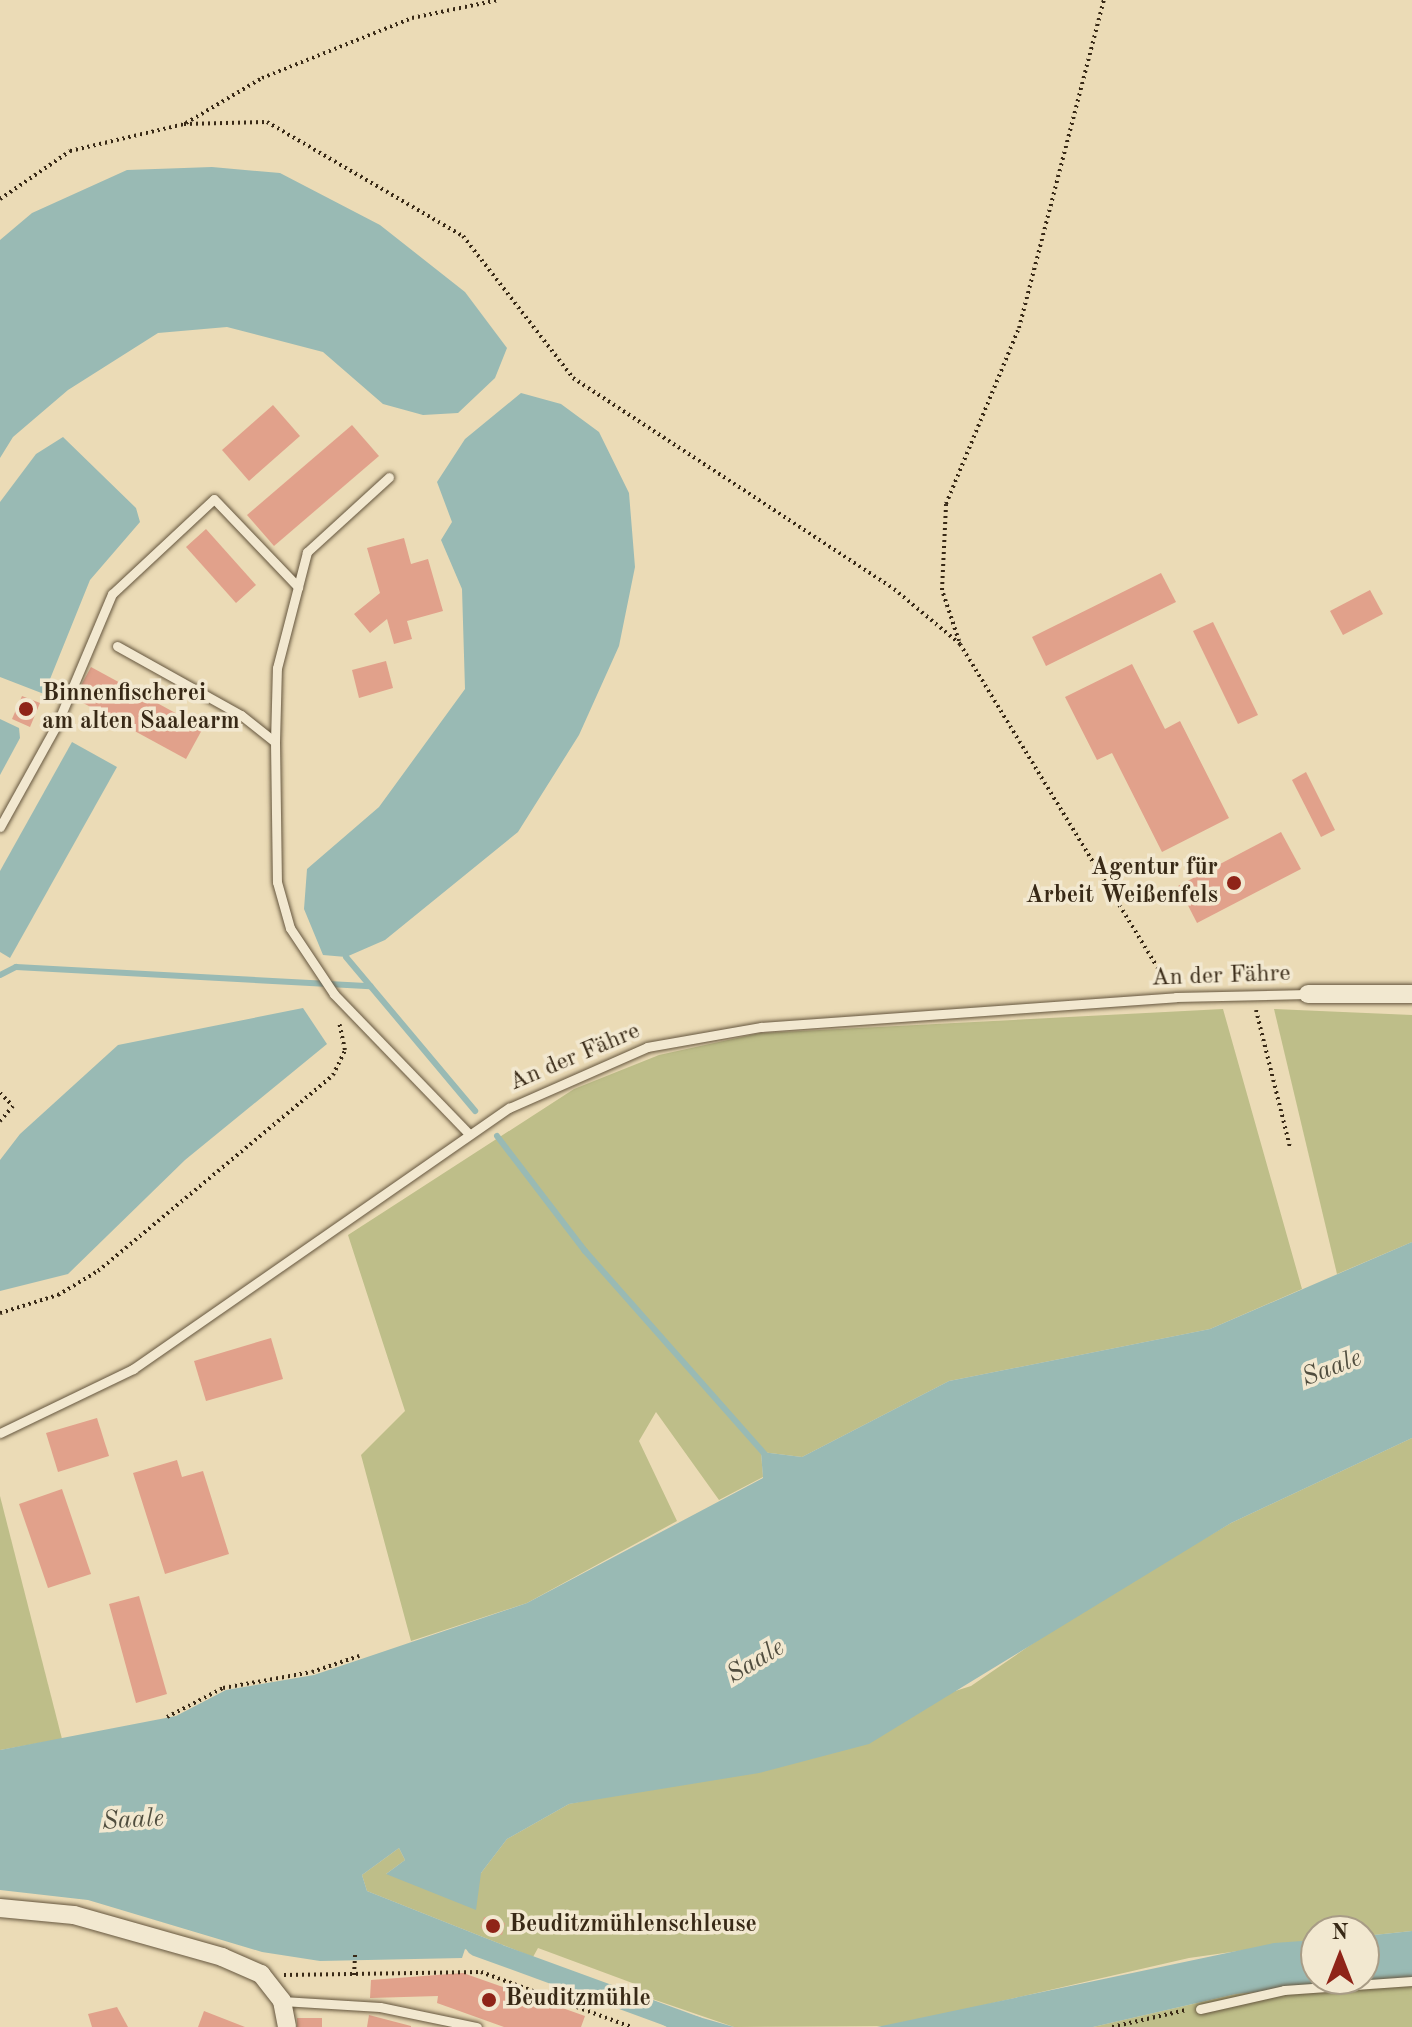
<!DOCTYPE html>
<meta charset="utf-8">
<style>
body{margin:0}
#map{position:relative;width:1412px;height:2027px;overflow:hidden;background:#ebdbb6;font-family:"Old Standard TT",serif}
div>[style]{position:absolute}
.green>*{inset:0;background:#bebe89}
.water>*{inset:0;background:#99bab4}
.stream>*{height:6px;margin:-3px;padding:0 3px;transform-origin:3px;border-radius:3px;background:#99bab4}
.canal>*{height:20px;margin:-10px;padding:0 10px;transform-origin:10px;border-radius:10px;background:#99bab4}
.building>*{inset:0;background:#e1a18b}
.path>*{height:4px;margin-top:-2px;transform-origin:0;background:repeating-linear-gradient(90deg,#382916 0 2px,transparent 0 6px)}
.roads{filter:drop-shadow(0 0 2px #65563e) drop-shadow(0 0 2px #65563e)}
.service>*{height:9px;margin:-4.5px;padding:0 4.5px;transform-origin:4.5px;border-radius:4.5px;background:#f2e8d0}
.minor>*{height:18px;margin:-9px;padding:0 9px;transform-origin:9px;border-radius:9px;background:#f2e8d0}
.dots>*{width:22px;height:22px;translate:-50% -50%;box-sizing:border-box;border:4px solid #f2e8d0;border-radius:50%}
span{translate:-50% -50%;white-space:nowrap;text-align:center;line-height:1.15;-webkit-text-stroke:7px #f2e8d0;paint-order:stroke}
.poi-label{font-size:24px;color:#382916;font-weight:700}
.left{translate:0 -50%;text-align:left}
.right{translate:-100% -50%;text-align:right}
.street-label{font-size:24px;color:#382916}
.water-label{font-size:26px;color:#504d3e;font-style:italic}
.north{position:absolute;left:1300px;top:1915px;width:80px;height:80px;box-sizing:border-box;background:#f2e8d0;border:2px solid #a89c86;border-radius:50%;rotate:0deg;font-size:22px;font-weight:700;line-height:32px;text-align:center;color:#382916}
.north::after{content:'';display:block;margin:auto;width:28px;height:36px;background:#8f2418;clip-path:polygon(50% 0,100% 100%,50% 72%,0 100%)}
</style>
<div id="map">
<div class="green">
<div style="clip-path:polygon(1223px 1009px,1302px 1289px,1210px 1329px,949px 1381px,802px 1457px,761px 1452px,763px 1477px,719px 1500px,656px 1412px,639px 1441px,677px 1521px,527px 1603px,411px 1641px,361px 1455px,405px 1411px,348px 1235px,574px 1089px,659px 1055px,760px 1033px)"></div>
<div style="clip-path:polygon(1274px 1009px,1412px 1015px,1412px 1242px,1337px 1274px)"></div>
<div style="clip-path:polygon(1412px 1438px,1412px 1931px,1364px 1936px,1364px 1931px,1316px 1931px,1316px 1940px,1189px 1958px,893px 2026px,734px 2027px,632px 1992px,635px 1984px,538px 1948px,533px 1957px,367px 1891px,362px 1875px,399px 1848px,405px 1860px,386px 1874px,481px 1873px,507px 1839px,569px 1804px,655px 1786px,971px 1686px,1077px 1613px,1231px 1523px)"></div>
<div style="clip-path:polygon(0 1496px,62px 1739px,0 1750px)"></div>
<div style="clip-path:polygon(1412px 1978px,1412px 2027px,1093px 2027px,1236px 1994px)"></div>
</div>
<div class="water">
<div style="clip-path:polygon(212px 167px,280px 173px,380px 225px,465px 292px,507px 348px,495px 378px,458px 413px,423px 415px,383px 404px,323px 352px,227px 327px,158px 333px,68px 390px,13px 437px,0 458px,0 240px,32px 213px,127px 170px)"></div>
<div style="clip-path:polygon(521px 393px,561px 404px,599px 432px,629px 493px,635px 567px,619px 646px,579px 735px,518px 832px,385px 940px,346px 957px,323px 955px,304px 909px,307px 869px,379px 807px,465px 689px,462px 589px,441px 540px,452px 522px,437px 482px,465px 439px)"></div>
<div style="clip-path:polygon(63px 437px,136px 508px,140px 522px,90px 580px,44px 694px,0 677px,0 502px,36px 454px)"></div>
<div style="clip-path:polygon(0 719px,19px 728px,20px 738px,0 775px)"></div>
<div style="clip-path:polygon(72px 742px,117px 767px,10px 958px,0 952px,0 871px)"></div>
<div style="clip-path:polygon(303px 1008px,327px 1044px,185px 1160px,68px 1274px,0 1291px,0 1160px,20px 1134px,118px 1045px)"></div>
<div style="clip-path:polygon(1412px 1242px,1412px 1438px,1231px 1523px,869px 1744px,759px 1773px,569px 1804px,507px 1839px,481px 1873px,476px 1910px,386px 1874px,405px 1860px,399px 1848px,362px 1875px,367px 1891px,503px 1945px,499px 1961px,465px 1949px,462px 1958px,320px 1961px,262px 1952px,88px 1900px,0 1890px,0 1750px,176px 1716px,226px 1690px,314px 1675px,527px 1603px,763px 1478px,761px 1452px,802px 1457px,949px 1381px,1210px 1329px)"></div>
<div style="clip-path:polygon(1412px 1931px,1412px 1978px,1236px 1994px,1093px 2027px,877px 2027px,1274px 1943px,1316px 1940px,1316px 1979px,1364px 1979px,1364px 1936px)"></div>
<div style="clip-path:polygon(652px 2000px,685px 2013px,734px 2027px,667px 2027px,647px 2016px)"></div>
</div>
<div class="stream">
<div style="left:346px;top:957px;width:201px;rotate:50deg"></div>
<div style="left:0;top:975px;width:18px;rotate:-27deg"></div>
<div style="left:16px;top:967px;width:355px;rotate:3.1deg"></div>
<div style="left:497px;top:1136px;width:145px;rotate:52.6deg"></div>
<div style="left:585px;top:1251px;width:275px;rotate:48.5deg"></div>
</div>
<div class="canal">
<div style="left:476px;top:1946px;width:235px;rotate:20.1deg"></div>
</div>
<div class="building">
<div style="clip-path:polygon(273px 405px,300px 436px,249px 481px,222px 450px)"></div>
<div style="clip-path:polygon(352px 425px,379px 456px,274px 546px,247px 515px)"></div>
<div style="clip-path:polygon(206px 529px,256px 585px,236px 603px,186px 547px)"></div>
<div style="clip-path:polygon(404px 538px,411px 564px,428px 559px,443px 611px,407px 621px,412px 639px,394px 644px,387px 619px,370px 633px,354px 614px,380px 593px,367px 548px)"></div>
<div style="clip-path:polygon(1161px 573px,1176px 602px,1046px 666px,1032px 637px)"></div>
<div style="clip-path:polygon(1370px 590px,1383px 614px,1343px 635px,1330px 611px)"></div>
<div style="clip-path:polygon(1213px 622px,1258px 715px,1238px 724px,1193px 631px)"></div>
<div style="clip-path:polygon(386px 661px,393px 688px,359px 698px,352px 670px)"></div>
<div style="clip-path:polygon(1132px 664px,1165px 729px,1180px 721px,1229px 818px,1162px 852px,1112px 753px,1097px 760px,1065px 697px)"></div>
<div style="clip-path:polygon(91px 667px,203px 728px,186px 759px,74px 698px)"></div>
<div style="clip-path:polygon(22px 696px,40px 703px,30px 727px,12px 719px)"></div>
<div style="clip-path:polygon(1306px 772px,1335px 830px,1321px 837px,1292px 780px)"></div>
<div style="clip-path:polygon(1281px 832px,1301px 869px,1197px 923px,1178px 886px)"></div>
<div style="clip-path:polygon(271px 1338px,283px 1379px,206px 1401px,194px 1361px)"></div>
<div style="clip-path:polygon(97px 1418px,109px 1456px,58px 1472px,46px 1433px)"></div>
<div style="clip-path:polygon(177px 1460px,182px 1477px,203px 1471px,229px 1554px,165px 1574px,133px 1473px)"></div>
<div style="clip-path:polygon(62px 1489px,91px 1574px,48px 1588px,19px 1504px)"></div>
<div style="clip-path:polygon(139px 1596px,167px 1694px,136px 1703px,109px 1604px)"></div>
<div style="clip-path:polygon(484px 1917px,505px 1923px,502px 1935px,481px 1928px)"></div>
<div style="clip-path:polygon(463px 1973px,585px 2016px,581px 2027px,504px 2027px,437px 2003px,438px 1996px,370px 1998px,371px 1980px)"></div>
<div style="clip-path:polygon(117px 2007px,128px 2027px,92px 2027px,88px 2014px)"></div>
<div style="clip-path:polygon(204px 2011px,245px 2027px,198px 2027px)"></div>
<div style="clip-path:polygon(369px 2015px,411px 2026px,411px 2027px,367px 2027px)"></div>
<div style="clip-path:polygon(297px 2018px,322px 2018px,322px 2027px,297px 2027px)"></div>
</div>
<div class="path">
<div style="left:186px;top:123px;width:88px;rotate:-30.6deg"></div>
<div style="left:262px;top:78px;width:162px;rotate:-21.8deg"></div>
<div style="left:412px;top:18px;width:88px;rotate:-11.8deg"></div>
<div style="left:0;top:199px;width:85px;rotate:-34.4deg"></div>
<div style="left:70px;top:151px;width:117px;rotate:-13.3deg"></div>
<div style="left:184px;top:124px;width:83px;rotate:-1.4deg"></div>
<div style="left:267px;top:122px;width:227px;rotate:30.2deg"></div>
<div style="left:463px;top:236px;width:180px;rotate:52.2deg"></div>
<div style="left:573px;top:378px;width:384px;rotate:33.3deg"></div>
<div style="left:894px;top:589px;width:86px;rotate:39.8deg"></div>
<div style="left:960px;top:644px;width:399px;rotate:58.6deg"></div>
<div style="left:959px;top:641px;width:54px;rotate:-108.4deg"></div>
<div style="left:942px;top:590px;width:86px;rotate:-87.3deg"></div>
<div style="left:946px;top:504px;width:191px;rotate:-67.5deg"></div>
<div style="left:1019px;top:328px;width:339px;rotate:-75.5deg"></div>
<div style="left:1256px;top:1010px;width:141px;rotate:76.1deg"></div>
<div style="left:0;top:1093px;width:18px;rotate:45deg"></div>
<div style="left:13px;top:1106px;width:20px;rotate:131deg"></div>
<div style="left:0;top:1313px;width:61px;rotate:-17.2deg"></div>
<div style="left:58px;top:1295px;width:47px;rotate:-31deg"></div>
<div style="left:98px;top:1271px;width:306px;rotate:-39.8deg"></div>
<div style="left:333px;top:1075px;width:28px;rotate:-64deg"></div>
<div style="left:345px;top:1050px;width:29px;rotate:-102deg"></div>
<div style="left:167px;top:1717px;width:63px;rotate:-27.4deg"></div>
<div style="left:223px;top:1688px;width:90px;rotate:-10.2deg"></div>
<div style="left:312px;top:1672px;width:50px;rotate:-18.8deg"></div>
<div style="left:284px;top:1975px;width:197px;rotate:-0.9deg"></div>
<div style="left:481px;top:1972px;width:160px;rotate:20.1deg"></div>
<div style="left:354px;top:1975px;width:21px;rotate:-87deg"></div>
<div style="left:1112px;top:2027px;width:76px;rotate:-12.9deg"></div>
</div>
<div class="roads">
<div class="service">
<div style="left:117px;top:646px;width:142px;rotate:29.1deg"></div>
<div style="left:241px;top:715px;width:43px;rotate:38.5deg"></div>
<div style="left:275px;top:742px;width:140px;rotate:89.2deg"></div>
<div style="left:277px;top:882px;width:48px;rotate:74.2deg"></div>
<div style="left:290px;top:928px;width:79px;rotate:56.3deg"></div>
<div style="left:334px;top:994px;width:194px;rotate:46deg"></div>
<div style="left:275px;top:742px;width:74px;rotate:-88.5deg"></div>
<div style="left:277px;top:668px;width:120px;rotate:-75.5deg"></div>
<div style="left:307px;top:552px;width:111px;rotate:-42.4deg"></div>
<div style="left:0;top:827px;width:118px;rotate:-61deg"></div>
<div style="left:57px;top:724px;width:141px;rotate:-67.1deg"></div>
<div style="left:112px;top:594px;width:139px;rotate:-43deg"></div>
<div style="left:214px;top:499px;width:122px;rotate:46.3deg"></div>
<div style="left:0;top:1433px;width:148px;rotate:-25.7deg"></div>
<div style="left:133px;top:1369px;width:458px;rotate:-34.8deg"></div>
<div style="left:509px;top:1108px;width:151px;rotate:-23.8deg"></div>
<div style="left:647px;top:1047px;width:116px;rotate:-10deg"></div>
<div style="left:761px;top:1027px;width:416px;rotate:-4.1deg"></div>
<div style="left:1176px;top:997px;width:132px;rotate:-1.3deg"></div>
<div style="left:282px;top:2001px;width:98px;rotate:3.5deg"></div>
<div style="left:380px;top:2007px;width:99px;rotate:11.7deg"></div>
<div style="left:1200px;top:2009px;width:86px;rotate:-12.7deg"></div>
<div style="left:1284px;top:1990px;width:128px;rotate:-4deg"></div>
</div>
<div class="minor">
<div style="left:1308px;top:994px;width:104px"></div>
<div style="left:0;top:1908px;width:74px;rotate:5.4deg"></div>
<div style="left:74px;top:1915px;width:154px;rotate:15.8deg"></div>
<div style="left:222px;top:1957px;width:43px;rotate:23.6deg"></div>
<div style="left:261px;top:1974px;width:34px;rotate:52deg"></div>
<div style="left:282px;top:2001px;width:26px;rotate:79deg"></div>
</div>
</div>
<div class="dots">
<div style="left:26px;top:709px;background:#8f2418"></div>
<div style="left:1234px;top:883px;background:#8f2418"></div>
<div style="left:493px;top:1926px;background:#8f2418"></div>
<div style="left:489px;top:2000px;background:#8f2418"></div>
</div>
<div class="poi-label">
<span class="left" style="left:42px;top:709px">Binnenfischerei<br>am alten Saalearm</span>
<span class="right" style="left:1218px;top:883px">Agentur für<br>Arbeit Weißenfels</span>
<span class="left" style="left:509px;top:1926px">Beuditzmühlenschleuse</span>
<span class="left" style="left:505px;top:2000px">Beuditzmühle</span>
</div>
<div class="street-label">
<span style="left:1221px;top:977px;rotate:-2deg">An der Fähre</span>
<span style="left:575px;top:1058px;rotate:-23deg">An der Fähre</span>
</div>
<div class="water-label">
<span style="left:1332px;top:1369px;rotate:-21deg">Saale</span>
<span style="left:756px;top:1662px;rotate:-31deg">Saale</span>
<span style="left:133px;top:1821px;rotate:-3deg">Saale</span>
</div>
<div class="north">N</div>
</div>
